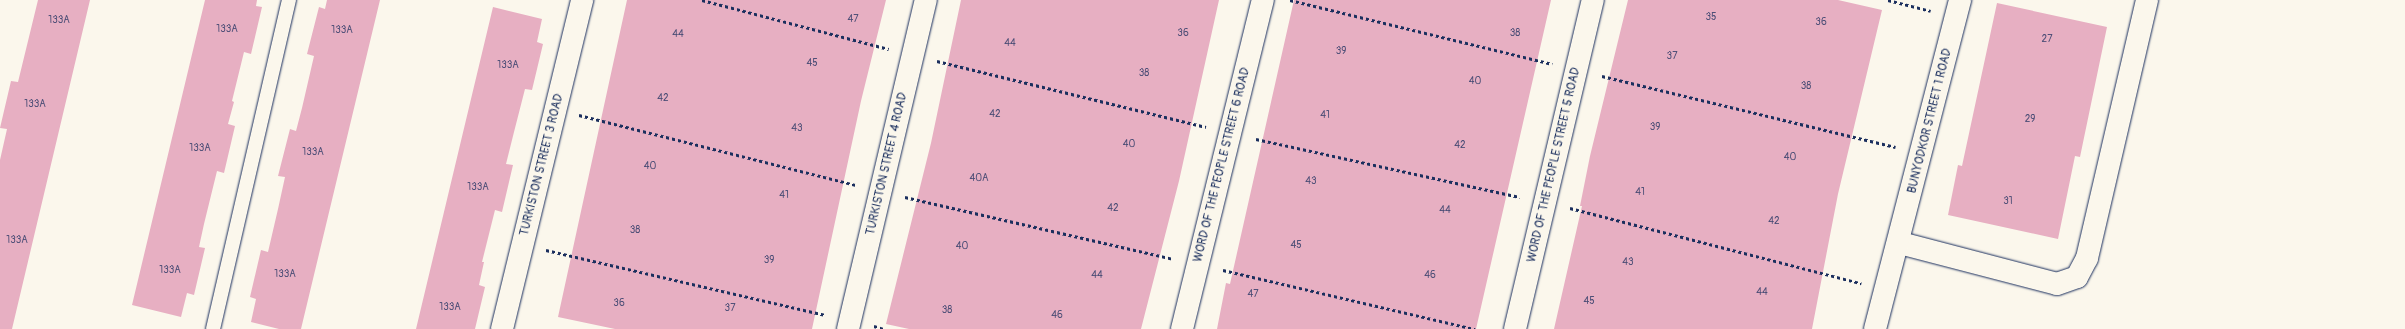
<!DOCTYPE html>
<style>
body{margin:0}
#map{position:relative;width:2405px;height:329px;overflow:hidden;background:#fbf7ec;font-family:Pangolin,sans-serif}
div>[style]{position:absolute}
.building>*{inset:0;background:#e7afc2}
.path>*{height:2.5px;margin-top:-1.25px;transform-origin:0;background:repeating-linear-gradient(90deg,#1b2f5e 0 3px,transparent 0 6px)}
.roads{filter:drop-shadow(0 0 1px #1b2f5e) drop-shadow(0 0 1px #1b2f5e)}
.service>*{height:14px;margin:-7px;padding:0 7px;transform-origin:7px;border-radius:7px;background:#fbf7ec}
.minor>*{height:22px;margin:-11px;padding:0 11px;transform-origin:11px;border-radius:11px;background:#fbf7ec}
span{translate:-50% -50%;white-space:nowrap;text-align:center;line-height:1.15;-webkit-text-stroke:3px #fbf7ec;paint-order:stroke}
.number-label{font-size:10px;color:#4e4f77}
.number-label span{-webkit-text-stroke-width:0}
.street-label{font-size:12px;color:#1b2f5e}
</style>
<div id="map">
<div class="building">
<div style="clip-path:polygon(38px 0,90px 0,12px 329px,0 329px,0 160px,7px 129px,0 128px,11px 81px,18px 82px)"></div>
<div style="clip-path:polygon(205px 0,257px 0,256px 6px,262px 7px,251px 54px,244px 52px,232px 101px,234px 102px,228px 124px,235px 126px,224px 173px,217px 171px,204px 224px,199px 247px,205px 248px,194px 295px,187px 293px,181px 317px,132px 305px)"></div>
<div style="clip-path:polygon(327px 0,380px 0,301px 329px,279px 329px,251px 322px,256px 299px,250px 297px,261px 250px,268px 252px,278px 209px,285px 177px,278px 176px,290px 129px,296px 131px,302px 108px,314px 56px,307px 54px,319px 7px,325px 9px)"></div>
<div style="clip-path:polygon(627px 0,886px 0,861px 101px,812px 329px,615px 329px,558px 317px)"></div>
<div style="clip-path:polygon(961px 0,1219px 0,1179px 181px,1141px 329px,909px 329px,886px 324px,931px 143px)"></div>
<div style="clip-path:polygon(1294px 0,1551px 0,1476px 329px,1217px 329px,1226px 283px,1230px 284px)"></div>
<div style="clip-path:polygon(1628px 0,1838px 0,1882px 10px,1838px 194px,1812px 329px,1554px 329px,1582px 206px,1580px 206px,1590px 156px)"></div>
<div style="clip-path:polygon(1997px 3px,2107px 27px,2080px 157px,2075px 156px,2058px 239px,1948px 215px,1958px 165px,1962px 166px)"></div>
<div style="clip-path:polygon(493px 7px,542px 19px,537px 42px,543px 44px,532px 90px,525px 89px,514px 132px,506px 164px,513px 165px,502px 212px,495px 210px,482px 262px,484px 262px,479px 285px,485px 287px,475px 329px,416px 329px)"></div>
</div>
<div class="path">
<div style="left:702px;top:0;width:193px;rotate:14.7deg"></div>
<div style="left:1290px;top:0;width:270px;rotate:13.7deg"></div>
<div style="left:1888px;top:0;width:44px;rotate:14.3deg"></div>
<div style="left:937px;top:61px;width:277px;rotate:13.8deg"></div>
<div style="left:1602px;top:76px;width:302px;rotate:13.6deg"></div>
<div style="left:579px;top:115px;width:286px;rotate:14.2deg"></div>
<div style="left:1256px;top:139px;width:270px;rotate:12.4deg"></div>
<div style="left:905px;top:197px;width:275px;rotate:13deg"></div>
<div style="left:1570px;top:208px;width:301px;rotate:14.5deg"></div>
<div style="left:546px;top:250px;width:287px;rotate:13.1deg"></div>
<div style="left:1223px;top:270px;width:259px;rotate:13.2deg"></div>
<div style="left:874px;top:326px;width:10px;rotate:17deg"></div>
</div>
<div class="roads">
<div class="service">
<div style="left:213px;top:329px;width:338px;rotate:-77deg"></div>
</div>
<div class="minor">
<div style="left:1900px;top:243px;width:162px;rotate:14.6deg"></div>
<div style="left:2057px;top:284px;width:21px;rotate:-19deg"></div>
<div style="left:2077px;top:277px;width:21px;rotate:-62deg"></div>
<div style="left:2087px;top:258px;width:265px;rotate:-76.9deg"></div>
<div style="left:502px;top:329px;width:339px;rotate:-76.3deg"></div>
<div style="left:848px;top:329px;width:338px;rotate:-76.7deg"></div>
<div style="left:1182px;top:329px;width:339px;rotate:-76.2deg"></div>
<div style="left:1515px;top:329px;width:338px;rotate:-76.7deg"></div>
<div style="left:1875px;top:329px;width:340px;rotate:-75.5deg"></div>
</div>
</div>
<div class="number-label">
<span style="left:1711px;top:18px">35</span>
<span style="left:853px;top:20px">47</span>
<span style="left:59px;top:21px">133A</span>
<span style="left:1821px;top:23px">36</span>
<span style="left:227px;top:30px">133A</span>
<span style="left:342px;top:31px">133A</span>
<span style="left:1183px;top:34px">36</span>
<span style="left:1515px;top:34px">38</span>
<span style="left:678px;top:35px">44</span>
<span style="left:2047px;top:40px">27</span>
<span style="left:1010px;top:44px">44</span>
<span style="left:1341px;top:52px">39</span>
<span style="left:1672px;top:57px">37</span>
<span style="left:812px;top:64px">45</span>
<span style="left:508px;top:66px">133A</span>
<span style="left:1144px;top:74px">38</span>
<span style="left:1475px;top:82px">40</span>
<span style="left:1806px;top:87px">38</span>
<span style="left:663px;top:99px">42</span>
<span style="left:35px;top:105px">133A</span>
<span style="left:995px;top:115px">42</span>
<span style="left:1325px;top:116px">41</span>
<span style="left:2030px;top:120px">29</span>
<span style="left:1655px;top:128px">39</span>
<span style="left:797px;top:129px">43</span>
<span style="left:1129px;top:145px">40</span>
<span style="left:1460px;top:146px">42</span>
<span style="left:200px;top:149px">133A</span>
<span style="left:313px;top:153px">133A</span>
<span style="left:1790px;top:158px">40</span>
<span style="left:650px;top:167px">40</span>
<span style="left:979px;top:179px">40A</span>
<span style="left:1311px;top:182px">43</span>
<span style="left:478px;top:188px">133A</span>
<span style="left:1640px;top:193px">41</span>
<span style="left:784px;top:196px">41</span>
<span style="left:2008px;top:202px">31</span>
<span style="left:1113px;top:209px">42</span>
<span style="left:1445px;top:211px">44</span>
<span style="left:1774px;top:222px">42</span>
<span style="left:635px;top:231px">38</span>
<span style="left:17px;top:241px">133A</span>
<span style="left:1296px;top:246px">45</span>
<span style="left:962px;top:247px">40</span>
<span style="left:769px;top:261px">39</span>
<span style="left:1628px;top:263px">43</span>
<span style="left:170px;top:271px">133A</span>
<span style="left:285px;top:275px">133A</span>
<span style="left:1097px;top:276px">44</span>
<span style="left:1430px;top:276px">46</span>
<span style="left:1762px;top:293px">44</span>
<span style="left:1253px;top:295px">47</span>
<span style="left:1589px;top:302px">45</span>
<span style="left:619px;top:304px">36</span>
<span style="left:450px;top:308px">133A</span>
<span style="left:730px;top:309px">37</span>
<span style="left:947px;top:311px">38</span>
<span style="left:1057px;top:316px">46</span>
</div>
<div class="street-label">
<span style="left:1930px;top:121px;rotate:-76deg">BUNYODKOR STREET 1 ROAD</span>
<span style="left:887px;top:164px;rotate:-77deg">TURKISTON STREET 4 ROAD</span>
<span style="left:542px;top:165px;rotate:-76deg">TURKISTON STREET 3 ROAD</span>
<span style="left:1222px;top:165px;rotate:-76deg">WORD OF THE PEOPLE STREET 6 ROAD</span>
<span style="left:1554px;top:165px;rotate:-77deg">WORD OF THE PEOPLE STREET 5 ROAD</span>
</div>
</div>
